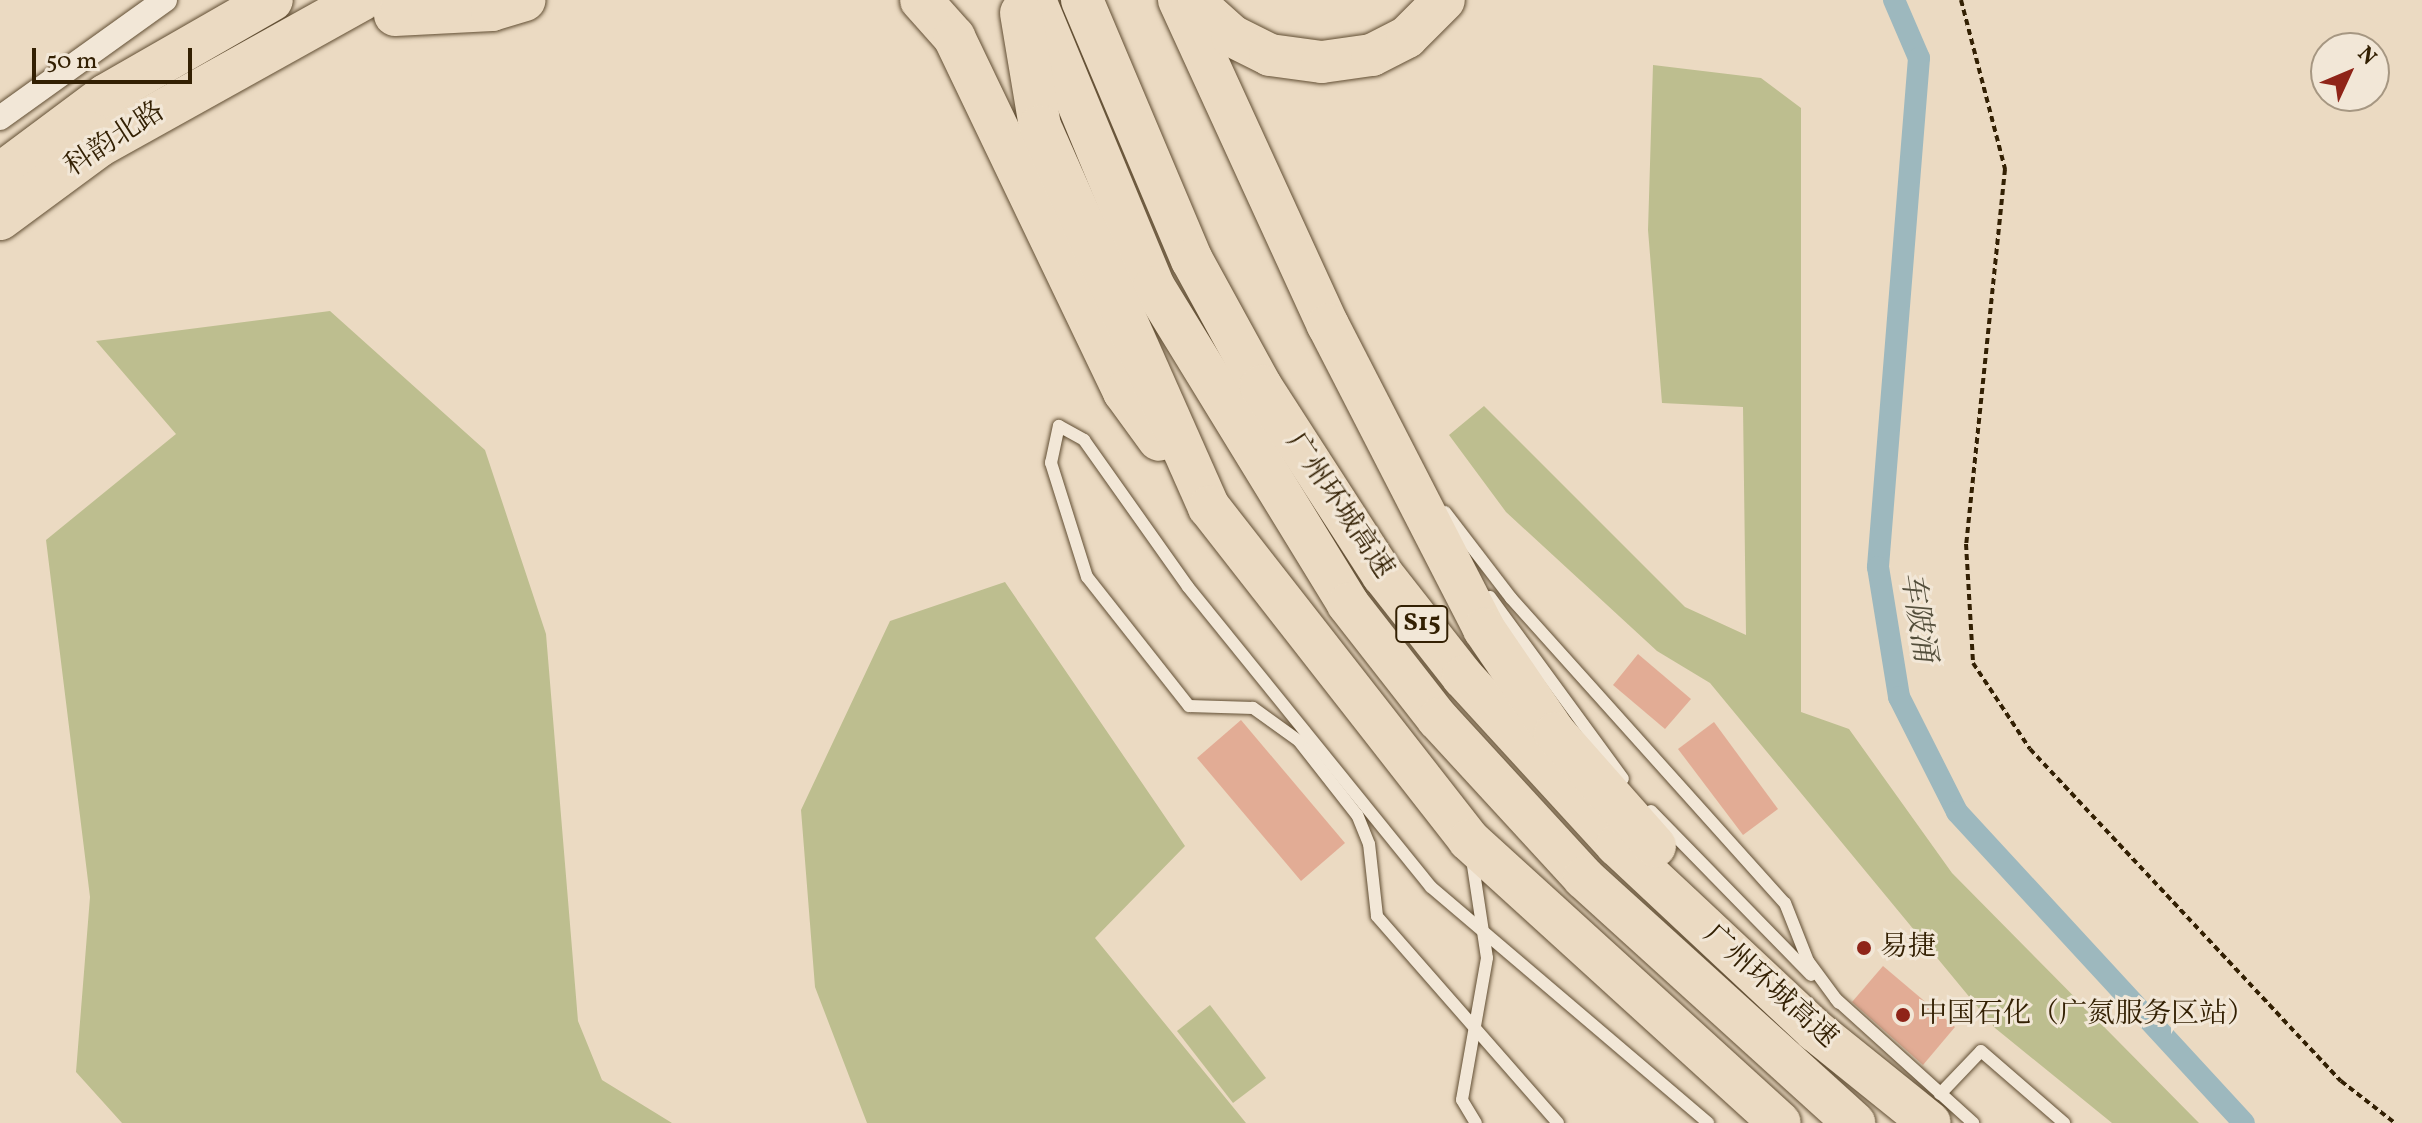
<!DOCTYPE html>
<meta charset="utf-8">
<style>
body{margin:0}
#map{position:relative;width:2422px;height:1123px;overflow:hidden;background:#ebdac2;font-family:Vollkorn,"Noto Serif SC",serif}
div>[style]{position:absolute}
.green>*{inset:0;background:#bdbe8f}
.canal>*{height:22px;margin:-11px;padding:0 11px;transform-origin:11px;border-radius:11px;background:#9db8be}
.building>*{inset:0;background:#e2ac95}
.path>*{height:4px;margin-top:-2px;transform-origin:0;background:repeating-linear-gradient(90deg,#332003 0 6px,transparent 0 10px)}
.roads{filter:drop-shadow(0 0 2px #614e33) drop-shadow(0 0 2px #614e33)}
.lane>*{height:12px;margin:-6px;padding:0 6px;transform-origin:6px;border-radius:6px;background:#f2e7d7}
.street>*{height:24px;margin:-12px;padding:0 12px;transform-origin:12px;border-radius:12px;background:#f2e7d7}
.highway>*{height:42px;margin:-21px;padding:0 21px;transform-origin:21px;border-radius:21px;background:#ebdac2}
.dots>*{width:22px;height:22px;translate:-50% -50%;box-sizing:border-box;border:4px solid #f2e7d7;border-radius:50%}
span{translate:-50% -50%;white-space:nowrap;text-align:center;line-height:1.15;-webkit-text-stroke:6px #f2e7d7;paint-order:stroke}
.shield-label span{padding:2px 6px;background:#f2e7d7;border:2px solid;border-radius:6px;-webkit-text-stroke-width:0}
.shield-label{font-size:26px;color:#332003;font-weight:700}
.street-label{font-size:28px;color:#332003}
.poi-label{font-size:28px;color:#332003}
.left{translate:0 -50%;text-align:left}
.water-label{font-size:30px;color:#534e3b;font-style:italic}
.north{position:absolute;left:2310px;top:32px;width:80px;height:80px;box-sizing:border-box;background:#f2e7d7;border:2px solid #a69782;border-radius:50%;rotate:46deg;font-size:22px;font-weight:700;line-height:32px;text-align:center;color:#332003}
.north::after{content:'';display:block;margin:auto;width:28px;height:36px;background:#8f2418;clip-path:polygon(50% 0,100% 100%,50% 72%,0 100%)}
.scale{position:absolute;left:32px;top:48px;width:160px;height:36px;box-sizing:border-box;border:4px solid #332003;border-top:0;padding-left:10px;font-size:24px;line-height:28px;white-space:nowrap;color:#332003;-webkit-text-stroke:6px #f2e7d7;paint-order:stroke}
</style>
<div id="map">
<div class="green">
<div style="clip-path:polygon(1653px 65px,1761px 78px,1801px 108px,1801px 712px,1849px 729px,1952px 873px,2199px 1123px,2112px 1123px,1995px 1028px,1710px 683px,1657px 651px,1506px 512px,1449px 435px,1484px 406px,1685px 607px,1746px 635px,1743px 407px,1662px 403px,1648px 230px)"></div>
<div style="clip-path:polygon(330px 311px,485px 450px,546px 634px,578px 1021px,602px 1080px,672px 1123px,122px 1123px,76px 1072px,90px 897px,46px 540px,176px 434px,96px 341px)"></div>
<div style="clip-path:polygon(1005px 582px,1185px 846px,1095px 938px,1246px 1123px,867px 1123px,815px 987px,801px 810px,890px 621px)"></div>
<div style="clip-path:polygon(1210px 1005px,1266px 1078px,1233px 1103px,1177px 1031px)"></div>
</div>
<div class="canal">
<div style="left:1894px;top:0;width:63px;rotate:66.7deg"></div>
<div style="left:1919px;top:58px;width:511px;rotate:94.61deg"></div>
<div style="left:1878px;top:567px;width:132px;rotate:80.8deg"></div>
<div style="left:1899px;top:697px;width:129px;rotate:63.2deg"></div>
<div style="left:1957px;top:812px;width:423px;rotate:47.3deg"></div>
</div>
<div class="building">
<div style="clip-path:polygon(1638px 654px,1691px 699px,1665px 729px,1613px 685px)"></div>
<div style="clip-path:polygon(1241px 720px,1345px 843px,1301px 881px,1197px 758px)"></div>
<div style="clip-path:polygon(1714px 722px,1778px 809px,1743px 835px,1678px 749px)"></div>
<div style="clip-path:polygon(1883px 966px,1955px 1027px,1923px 1065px,1852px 1002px)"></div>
</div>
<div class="path">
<div style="left:1961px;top:0;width:175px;rotate:75.4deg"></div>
<div style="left:2005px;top:169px;width:377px;rotate:95.9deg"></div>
<div style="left:1966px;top:544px;width:119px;rotate:86.6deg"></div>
<div style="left:1973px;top:663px;width:103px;rotate:56.5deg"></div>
<div style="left:2030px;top:749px;width:455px;rotate:46.9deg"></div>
<div style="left:2341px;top:1081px;width:68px;rotate:37.9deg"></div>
</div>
<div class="roads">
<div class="lane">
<div style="left:1445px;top:512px;width:108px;rotate:52.5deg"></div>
<div style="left:1511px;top:598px;width:410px;rotate:48.1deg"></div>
<div style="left:1785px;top:903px;width:62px;rotate:68.4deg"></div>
<div style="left:1808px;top:961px;width:52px;rotate:53.6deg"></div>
<div style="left:1490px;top:597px;width:225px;rotate:53.8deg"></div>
<div style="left:1651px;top:811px;width:229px;rotate:45.7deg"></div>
<div style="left:1472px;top:859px;width:100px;rotate:81.4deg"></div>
<div style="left:1487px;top:958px;width:144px;rotate:100deg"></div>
<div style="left:1462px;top:1100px;width:27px;rotate:59deg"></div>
<div style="left:1836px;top:999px;width:185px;rotate:42.1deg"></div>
<div style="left:1940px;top:1094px;width:59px;rotate:-46.4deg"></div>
<div style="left:1981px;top:1051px;width:110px;rotate:40.9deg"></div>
<div style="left:1558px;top:1123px;width:275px;rotate:-131.2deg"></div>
<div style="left:1377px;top:916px;width:72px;rotate:-96.3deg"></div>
<div style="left:1369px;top:844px;width:31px;rotate:-112deg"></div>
<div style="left:1357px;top:815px;width:94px;rotate:-128.1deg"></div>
<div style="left:1299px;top:741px;width:57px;rotate:-144.3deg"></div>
<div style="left:1253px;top:708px;width:64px;rotate:-178.2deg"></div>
<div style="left:1189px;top:706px;width:164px;rotate:-128.3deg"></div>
<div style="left:1087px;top:577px;width:120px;rotate:-107.5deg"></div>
<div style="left:1051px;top:463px;width:38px;rotate:-78deg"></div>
<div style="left:1059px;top:426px;width:29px;rotate:29deg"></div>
<div style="left:1084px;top:440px;width:180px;rotate:54.7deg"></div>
<div style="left:1188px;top:587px;width:386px;rotate:51deg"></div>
<div style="left:1431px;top:887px;width:364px;rotate:40.4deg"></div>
</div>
<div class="street">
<div style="left:0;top:118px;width:203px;rotate:-35.6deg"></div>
</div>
<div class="highway">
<div style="left:921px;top:0;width:50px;rotate:48.3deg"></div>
<div style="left:954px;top:37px;width:394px;rotate:64.4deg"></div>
<div style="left:1124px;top:392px;width:59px;rotate:53.9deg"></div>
<div style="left:1035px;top:0;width:311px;rotate:67.5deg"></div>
<div style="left:1154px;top:287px;width:372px;rotate:58.5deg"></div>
<div style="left:1348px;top:604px;width:146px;rotate:52deg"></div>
<div style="left:1438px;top:719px;width:216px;rotate:47.4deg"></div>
<div style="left:1584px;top:878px;width:365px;rotate:42.2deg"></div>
<div style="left:1082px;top:0;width:282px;rotate:67.1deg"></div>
<div style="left:1192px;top:260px;width:144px;rotate:61.3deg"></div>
<div style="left:1261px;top:386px;width:225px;rotate:57.2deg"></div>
<div style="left:1383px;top:575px;width:130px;rotate:51.9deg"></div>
<div style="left:1463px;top:677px;width:228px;rotate:47.5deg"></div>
<div style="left:1617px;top:845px;width:272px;rotate:43.1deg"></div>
<div style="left:1816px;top:1031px;width:146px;rotate:38.9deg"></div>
<div style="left:1179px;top:0;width:358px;rotate:65.4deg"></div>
<div style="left:1328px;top:325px;width:342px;rotate:62.8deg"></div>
<div style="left:1484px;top:629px;width:126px;rotate:55.7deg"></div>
<div style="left:1555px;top:733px;width:151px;rotate:48.5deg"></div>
<div style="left:1192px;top:0;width:54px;rotate:42deg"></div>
<div style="left:1232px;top:36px;width:42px;rotate:26.6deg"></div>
<div style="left:1270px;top:55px;width:52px;rotate:7.7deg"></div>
<div style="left:1322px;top:62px;width:50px;rotate:-8deg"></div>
<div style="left:1372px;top:55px;width:39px;rotate:-27deg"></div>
<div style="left:1407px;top:37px;width:52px;rotate:-45deg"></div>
<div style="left:1021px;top:13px;width:115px;rotate:80.5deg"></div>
<div style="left:1040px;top:126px;width:417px;rotate:66.1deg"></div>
<div style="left:1209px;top:507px;width:422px;rotate:52deg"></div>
<div style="left:1469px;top:840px;width:420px;rotate:42.3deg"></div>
<div style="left:395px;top:15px;width:97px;rotate:-3deg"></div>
<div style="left:492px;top:10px;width:34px;rotate:-17deg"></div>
<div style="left:0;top:174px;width:132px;rotate:-36.7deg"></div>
<div style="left:106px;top:95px;width:191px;rotate:-29.8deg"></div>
<div style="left:0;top:219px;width:123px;rotate:-36.4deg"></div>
<div style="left:99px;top:146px;width:300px;rotate:-29.1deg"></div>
</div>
</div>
<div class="dots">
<div style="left:1864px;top:948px;background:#8f2418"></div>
<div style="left:1903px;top:1015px;background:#8f2418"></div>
</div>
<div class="shield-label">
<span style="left:1422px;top:624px">S15</span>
</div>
<div class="street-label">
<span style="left:115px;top:140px;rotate:-33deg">科韵北路</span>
<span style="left:1339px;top:506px;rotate:56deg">广州环城高速</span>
<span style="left:1770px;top:987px;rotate:42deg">广州环城高速</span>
</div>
<div class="poi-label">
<span class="left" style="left:1880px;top:948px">易捷</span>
<span class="left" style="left:1919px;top:1015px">中国石化（广氮服务区站）</span>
</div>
<div class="water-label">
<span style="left:1917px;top:617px;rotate:81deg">车陂涌</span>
</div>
<div class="north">N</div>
<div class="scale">50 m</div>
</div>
